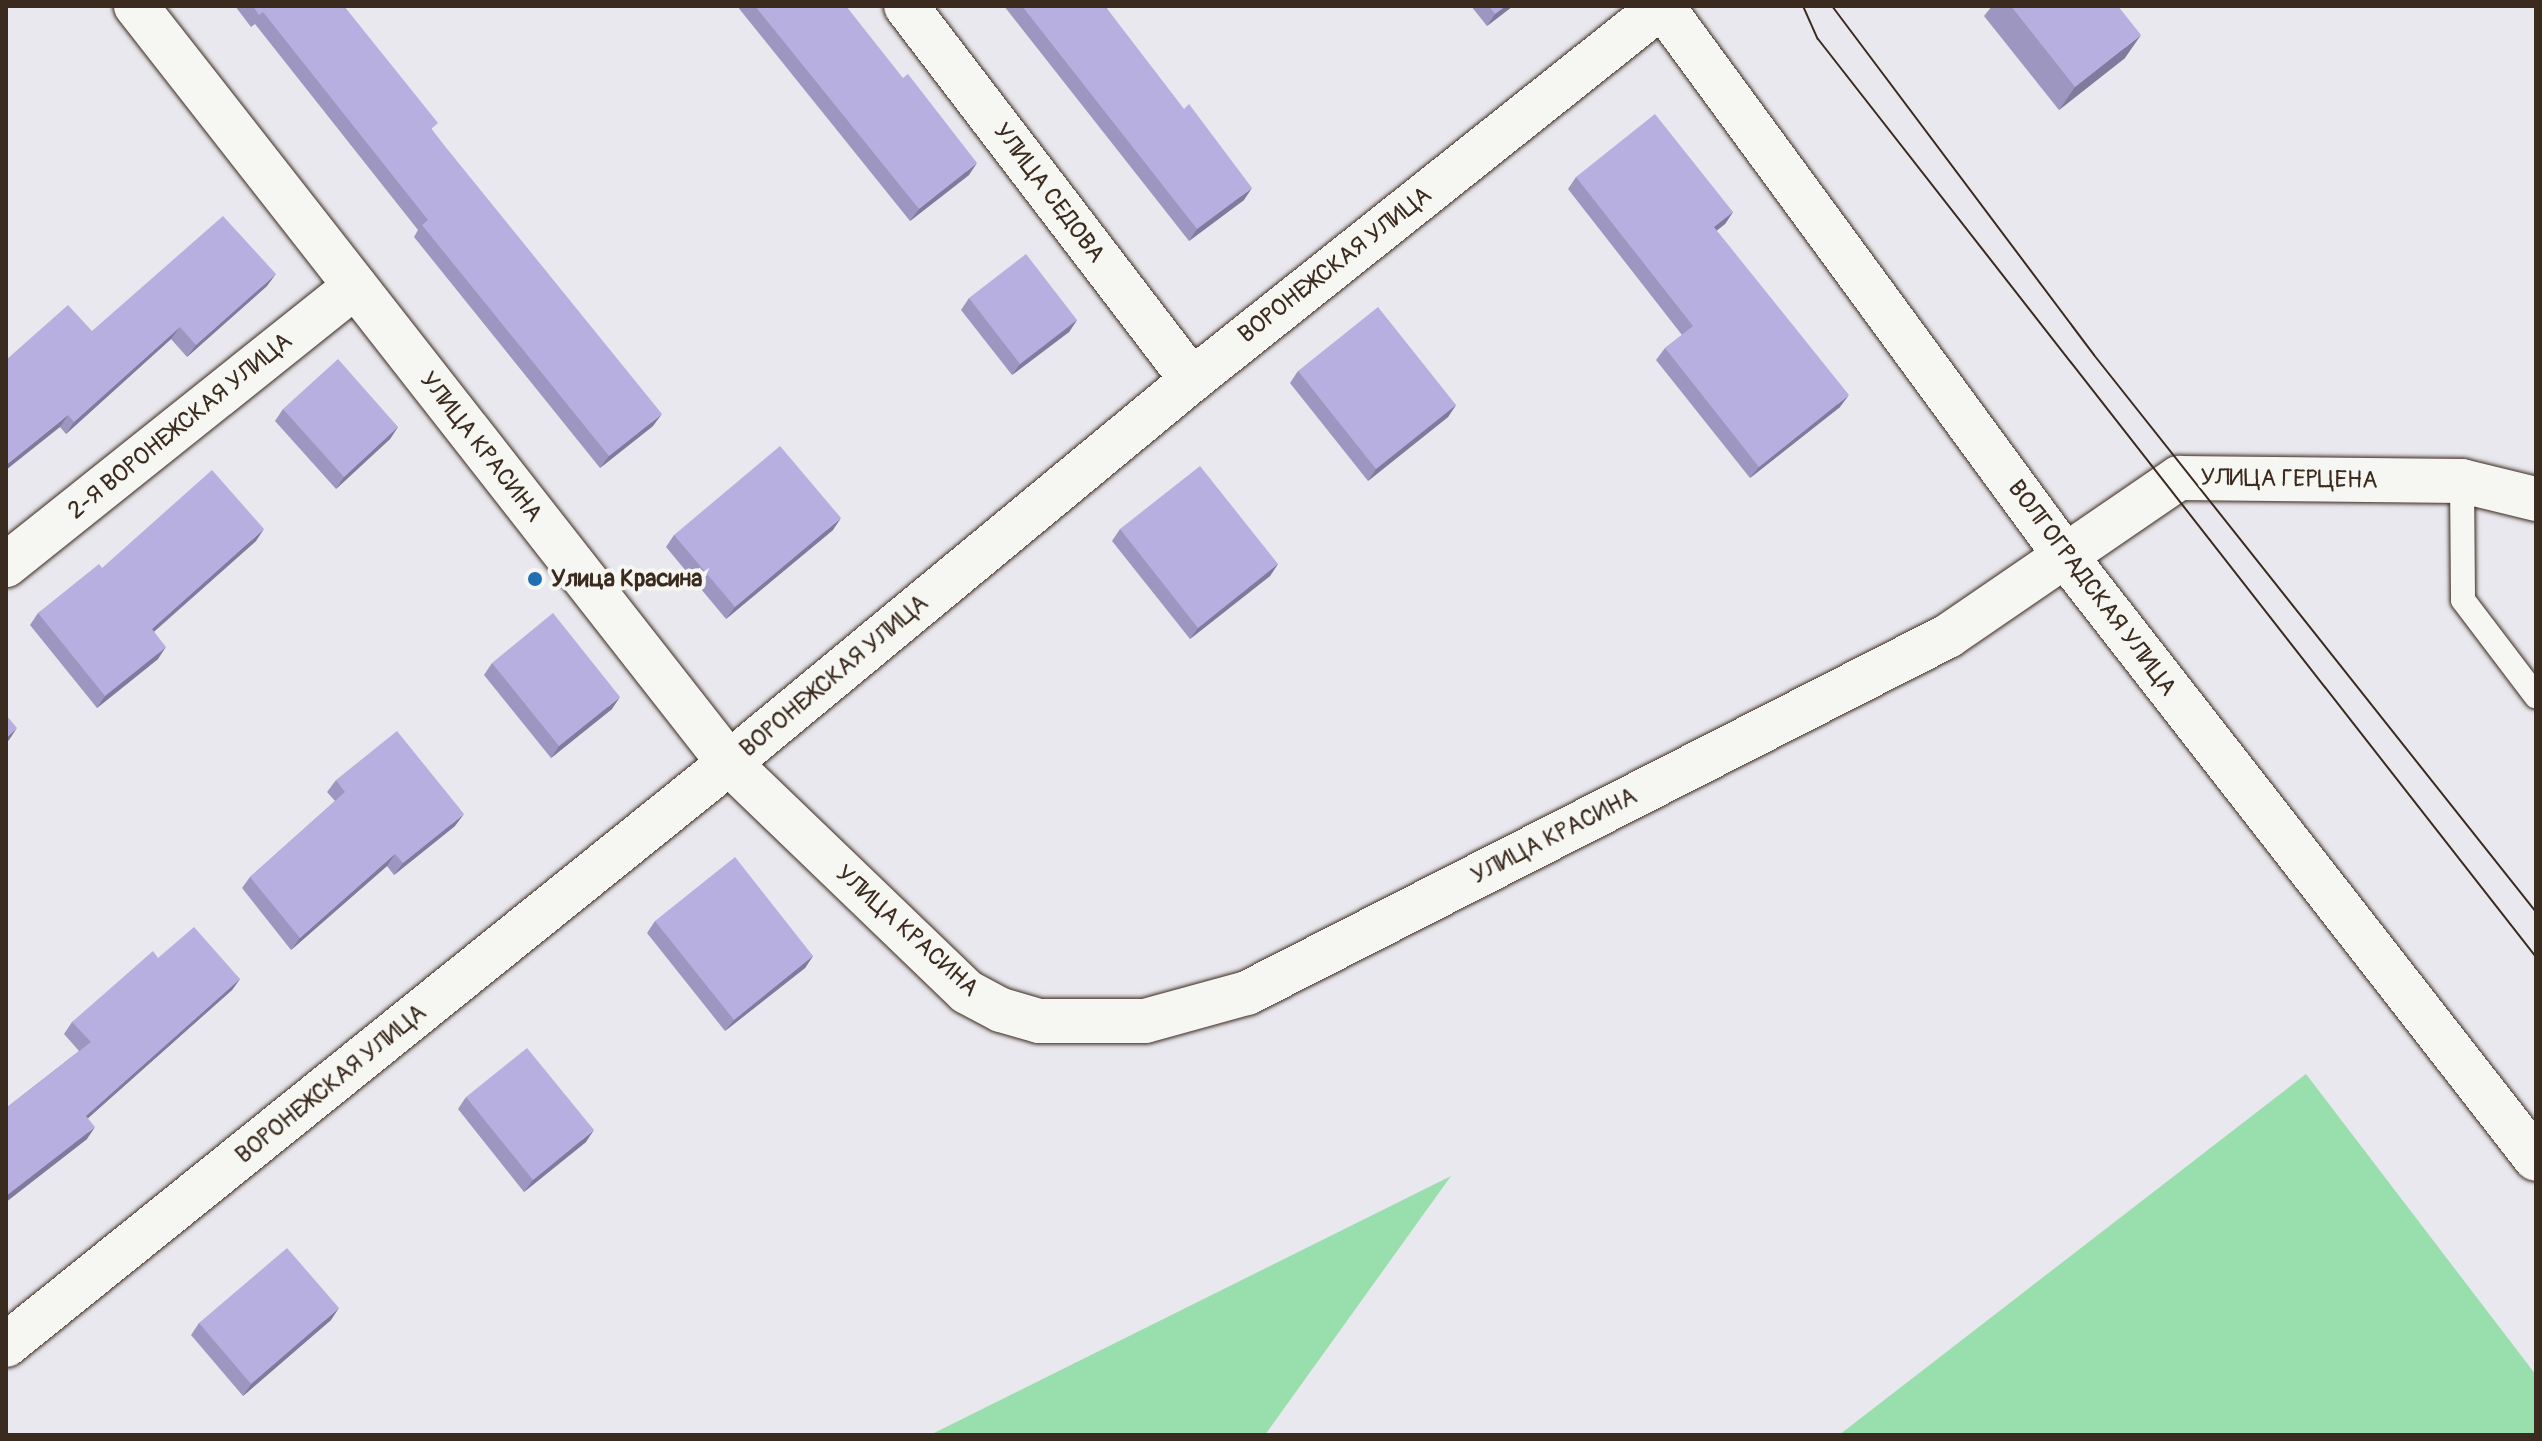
<!DOCTYPE html>
<meta charset="utf-8">
<style>
body{margin:0}
#map{position:relative;width:2542px;height:1441px;overflow:hidden;background:#e9e8ee;font-family:Pangolin,sans-serif}
div>[style]{position:absolute}
.green>*{inset:0;background:#99dfad}
.roads{filter:drop-shadow(0 0 2px #3b2a1e) drop-shadow(0 0 2px #3b2a1e)}
.lane>*{height:24px;margin:-12px;padding:0 12px;transform-origin:12px;border-radius:12px;background:#f6f6f2}
.street>*{height:44px;margin:-22px;padding:0 22px;transform-origin:22px;border-radius:22px;background:#f6f6f2}
.tram>*{height:2px;margin:-1px;padding:0 1px;transform-origin:1px;border-radius:1px;background:#3b2a1e}
.wall>*{inset:0;background:#9d96c1}
.shaded-wall>*{inset:0;background:#807a9d}
.building>*{inset:0;background:#b7afe0}
.dots>*{width:22px;height:22px;translate:-50% -50%;box-sizing:border-box;border:4px solid #f6f6f2;border-radius:50%}
span{translate:-50% -50%;white-space:nowrap;text-align:center;line-height:1.15;-webkit-text-stroke:8px #f6f6f2;paint-order:stroke}
.street-label{font-size:24px;color:#3b2a1e}
.poi-label{font-size:24px;color:#3b2a1e;font-weight:700}
.left{translate:0 -50%;text-align:left}
.frame{position:absolute;inset:0;border:8px solid #3b2a1e;pointer-events:none}
</style>
<div id="map">
<div class="green">
<div style="clip-path:polygon(2306px 1074px,2536px 1375px,2536px 1435px,1839px 1435px)"></div>
<div style="clip-path:polygon(1451px 1176px,1265px 1435px,930px 1435px)"></div>
</div>
<div class="roads">
<div class="lane">
<div style="left:2462px;top:481px;width:119px;rotate:89.5deg"></div>
<div style="left:2463px;top:600px;width:121px;rotate:52.8deg"></div>
</div>
<div class="street">
<div style="left:136px;top:6px;width:962px;rotate:51.93deg"></div>
<div style="left:729px;top:763px;width:330px;rotate:43.9deg"></div>
<div style="left:967px;top:992px;width:38px;rotate:28deg"></div>
<div style="left:1001px;top:1010px;width:40px;rotate:16deg"></div>
<div style="left:1039px;top:1021px;width:106px"></div>
<div style="left:1145px;top:1021px;width:106px;rotate:-15.4deg"></div>
<div style="left:1247px;top:993px;width:787px;rotate:-26.99deg"></div>
<div style="left:1948px;top:636px;width:280px;rotate:-34.4deg"></div>
<div style="left:2179px;top:478px;width:283px;rotate:0.6deg"></div>
<div style="left:2462px;top:481px;width:76px;rotate:13.7deg"></div>
<div style="left:906px;top:6px;width:471px;rotate:52.6deg"></div>
<div style="left:6px;top:565px;width:447px;rotate:-38.6deg"></div>
<div style="left:6px;top:1345px;width:928px;rotate:-38.83deg"></div>
<div style="left:729px;top:763px;width:601px;rotate:-39.6deg"></div>
<div style="left:1192px;top:380px;width:601px;rotate:-38.51deg"></div>
<div style="left:1662px;top:6px;width:680px;rotate:53.74deg"></div>
<div style="left:2064px;top:554px;width:767px;rotate:52.04deg"></div>
</div>
</div>
<div class="tram">
<div style="left:1803px;top:6px;width:36px;rotate:66deg"></div>
<div style="left:1818px;top:39px;width:1165px;rotate:51.97deg"></div>
<div style="left:1832px;top:6px;width:436px;rotate:53.1deg"></div>
<div style="left:2094px;top:355px;width:711px;rotate:51.57deg"></div>
</div>
<div class="wall">
<div style="clip-path:polygon(235px 6px,344px 6px,433px 131px,653px 426px,600px 468px,414px 237px,418px 230px,255px 24px,251px 27px)"></div>
<div style="clip-path:polygon(737px 6px,846px 6px,969px 175px,910px 221px)"></div>
<div style="clip-path:polygon(1004px 6px,1105px 6px,1244px 200px,1189px 241px)"></div>
<div style="clip-path:polygon(1471px 6px,1513px 6px,1487px 26px)"></div>
<div style="clip-path:polygon(1992px 6px,2118px 6px,2125px 58px,2059px 110px,1984px 16px)"></div>
<div style="clip-path:polygon(1576px 177px,1733px 212px,1725px 224px,1716px 231px,1840px 407px,1750px 478px,1656px 360px,1665px 348px,1682px 335px,1568px 189px)"></div>
<div style="clip-path:polygon(267px 286px,187px 357px,171px 339px,66px 434px,60px 427px,92px 331px)"></div>
<div style="clip-path:polygon(969px 298px,1077px 320px,1069px 332px,1012px 375px,961px 310px)"></div>
<div style="clip-path:polygon(1298px 371px,1456px 405px,1448px 417px,1368px 481px,1290px 383px)"></div>
<div style="clip-path:polygon(283px 409px,398px 427px,390px 439px,336px 489px,275px 421px)"></div>
<div style="clip-path:polygon(1120px 529px,1278px 564px,1270px 576px,1190px 639px,1112px 541px)"></div>
<div style="clip-path:polygon(833px 530px,726px 619px,666px 547px,674px 535px)"></div>
<div style="clip-path:polygon(256px 541px,154px 632px,158px 659px,97px 708px,30px 625px,38px 613px,102px 568px)"></div>
<div style="clip-path:polygon(492px 663px,612px 709px,551px 758px,484px 675px)"></div>
<div style="clip-path:polygon(336px 780px,455px 826px,394px 875px,387px 866px,291px 950px,242px 888px,250px 877px,335px 801px,327px 792px)"></div>
<div style="clip-path:polygon(655px 921px,813px 956px,805px 968px,725px 1031px,647px 933px)"></div>
<div style="clip-path:polygon(158px 958px,240px 979px,232px 990px,88px 1118px,87px 1139px,6px 1202px,6px 1108px,79px 1051px,64px 1034px,72px 1022px)"></div>
<div style="clip-path:polygon(466px 1097px,586px 1142px,524px 1192px,458px 1109px)"></div>
<div style="clip-path:polygon(331px 1320px,243px 1396px,191px 1335px,199px 1323px)"></div>
</div>
<div class="shaded-wall">
<div style="clip-path:polygon(1506px 6px,1513px 6px,1487px 26px,1495px 14px)"></div>
<div style="clip-path:polygon(2141px 35px,2125px 58px,2059px 110px,2075px 87px)"></div>
<div style="clip-path:polygon(977px 163px,969px 175px,910px 221px,919px 209px)"></div>
<div style="clip-path:polygon(1252px 188px,1244px 200px,1189px 241px,1197px 229px)"></div>
<div style="clip-path:polygon(1733px 212px,1725px 224px,1706px 239px,1714px 227px)"></div>
<div style="clip-path:polygon(276px 274px,267px 286px,187px 357px,196px 345px)"></div>
<div style="clip-path:polygon(1077px 320px,1069px 332px,1012px 375px,1020px 364px)"></div>
<div style="clip-path:polygon(180px 327px,171px 339px,66px 434px,74px 422px)"></div>
<div style="clip-path:polygon(1849px 395px,1840px 407px,1750px 478px,1759px 467px)"></div>
<div style="clip-path:polygon(1456px 405px,1448px 417px,1368px 481px,1376px 469px)"></div>
<div style="clip-path:polygon(662px 414px,653px 426px,600px 468px,609px 456px)"></div>
<div style="clip-path:polygon(68px 415px,60px 427px,6px 470px,6px 465px)"></div>
<div style="clip-path:polygon(398px 427px,390px 439px,336px 489px,344px 477px)"></div>
<div style="clip-path:polygon(841px 518px,833px 530px,726px 619px,735px 607px)"></div>
<div style="clip-path:polygon(264px 529px,256px 541px,143px 641px,152px 629px)"></div>
<div style="clip-path:polygon(1278px 564px,1270px 576px,1190px 639px,1198px 628px)"></div>
<div style="clip-path:polygon(166px 647px,158px 659px,97px 708px,105px 696px)"></div>
<div style="clip-path:polygon(620px 697px,612px 709px,551px 758px,559px 746px)"></div>
<div style="clip-path:polygon(17px 728px,9px 740px,6px 743px,6px 738px)"></div>
<div style="clip-path:polygon(464px 814px,455px 826px,394px 875px,403px 863px)"></div>
<div style="clip-path:polygon(395px 854px,387px 866px,291px 950px,300px 938px)"></div>
<div style="clip-path:polygon(813px 956px,805px 968px,725px 1031px,734px 1020px)"></div>
<div style="clip-path:polygon(240px 979px,232px 990px,77px 1128px,86px 1116px)"></div>
<div style="clip-path:polygon(95px 1127px,87px 1139px,6px 1202px,6px 1196px)"></div>
<div style="clip-path:polygon(594px 1130px,586px 1142px,524px 1192px,533px 1180px)"></div>
<div style="clip-path:polygon(339px 1308px,331px 1320px,243px 1396px,251px 1384px)"></div>
</div>
<div class="building">
<div style="clip-path:polygon(253px 6px,344px 6px,438px 123px,431px 129px,662px 414px,609px 456px,422px 225px,428px 220px,263px 12px,259px 15px)"></div>
<div style="clip-path:polygon(755px 6px,846px 6px,903px 78px,908px 74px,977px 163px,919px 209px)"></div>
<div style="clip-path:polygon(1022px 6px,1105px 6px,1184px 109px,1189px 104px,1252px 188px,1197px 229px)"></div>
<div style="clip-path:polygon(1489px 6px,1506px 6px,1495px 14px)"></div>
<div style="clip-path:polygon(2011px 6px,2118px 6px,2141px 35px,2075px 87px)"></div>
<div style="clip-path:polygon(1655px 114px,1733px 212px,1714px 227px,1849px 395px,1759px 467px,1665px 348px,1693px 326px,1576px 177px)"></div>
<div style="clip-path:polygon(223px 216px,276px 274px,196px 345px,180px 327px,74px 422px,68px 415px,6px 465px,6px 360px,68px 305px,92px 331px)"></div>
<div style="clip-path:polygon(1026px 254px,1077px 320px,1020px 364px,969px 298px)"></div>
<div style="clip-path:polygon(1378px 307px,1456px 405px,1376px 469px,1298px 371px)"></div>
<div style="clip-path:polygon(338px 359px,398px 427px,344px 477px,283px 409px)"></div>
<div style="clip-path:polygon(780px 446px,841px 518px,735px 607px,674px 535px)"></div>
<div style="clip-path:polygon(1200px 466px,1278px 564px,1198px 628px,1120px 529px)"></div>
<div style="clip-path:polygon(212px 470px,264px 529px,152px 629px,166px 647px,105px 696px,38px 613px,99px 564px,102px 568px)"></div>
<div style="clip-path:polygon(553px 613px,620px 697px,559px 746px,492px 663px)"></div>
<div style="clip-path:polygon(6px 715px,17px 728px,6px 738px)"></div>
<div style="clip-path:polygon(397px 731px,464px 814px,403px 863px,395px 854px,300px 938px,250px 877px,345px 792px,336px 780px)"></div>
<div style="clip-path:polygon(735px 857px,813px 956px,734px 1020px,655px 921px)"></div>
<div style="clip-path:polygon(194px 927px,240px 979px,86px 1116px,95px 1127px,6px 1196px,6px 1108px,91px 1042px,72px 1022px,153px 951px,158px 958px)"></div>
<div style="clip-path:polygon(527px 1048px,594px 1130px,533px 1180px,466px 1097px)"></div>
<div style="clip-path:polygon(287px 1248px,339px 1308px,251px 1384px,199px 1323px)"></div>
</div>
<div class="dots">
<div style="left:535px;top:579px;background:#1f6fb2"></div>
</div>
<div class="street-label">
<span style="left:1049px;top:193px;rotate:53deg">УЛИЦА СЕДОВА</span>
<span style="left:1335px;top:265px;rotate:-38deg">ВОРОНЕЖСКАЯ УЛИЦА</span>
<span style="left:180px;top:426px;rotate:-39deg">2-Я ВОРОНЕЖСКАЯ УЛИЦА</span>
<span style="left:481px;top:447px;rotate:52deg">УЛИЦА КРАСИНА</span>
<span style="left:2289px;top:479px;rotate:1deg">УЛИЦА ГЕРЦЕНА</span>
<span style="left:2092px;top:588px;rotate:53deg">ВОЛГОГРАДСКАЯ УЛИЦА</span>
<span style="left:834px;top:676px;rotate:-40deg">ВОРОНЕЖСКАЯ УЛИЦА</span>
<span style="left:1554px;top:836px;rotate:-27deg">УЛИЦА КРАСИНА</span>
<span style="left:907px;top:931px;rotate:42deg">УЛИЦА КРАСИНА</span>
<span style="left:331px;top:1084px;rotate:-39deg">ВОРОНЕЖСКАЯ УЛИЦА</span>
</div>
<div class="poi-label">
<span class="left" style="left:551px;top:579px">Улица Красина</span>
</div>
<div class="frame"></div>
</div>
